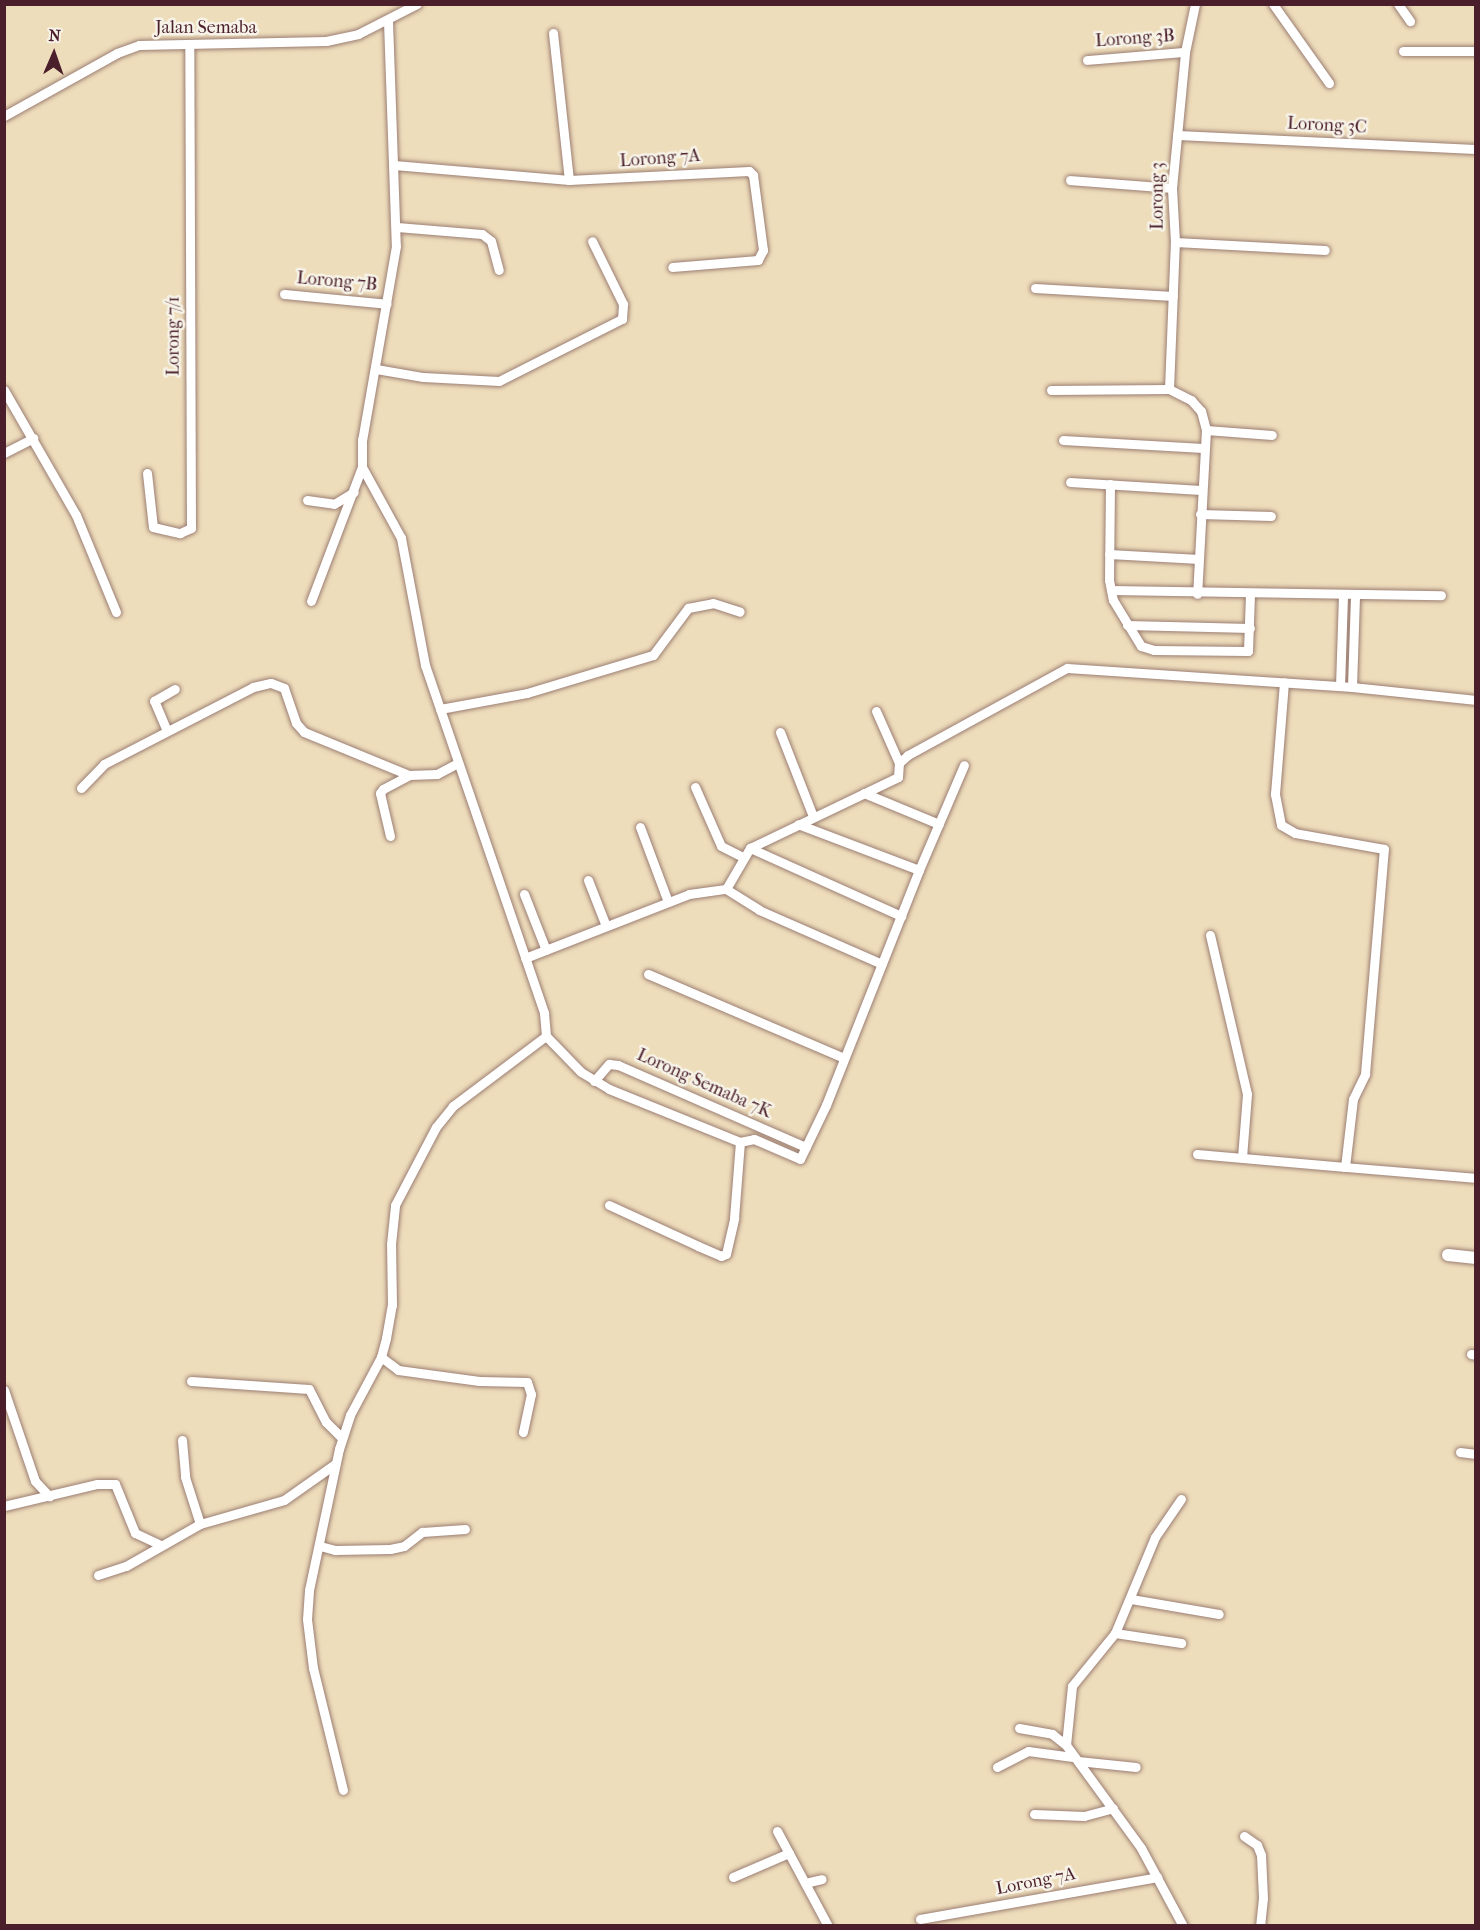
<!DOCTYPE html>
<style>
body{margin:0}
#map{position:relative;width:1480px;height:1930px;overflow:hidden;background:#edb;font-family:"IM FELL French Canon",serif}
div>[style]{position:absolute}
.roads{filter:drop-shadow(0 0 2px #9c7e73) drop-shadow(0 0 2px #9c7e73)}
.minor>*{height:9px;margin:-4.5px;padding:0 4.5px;transform-origin:4.5px;border-radius:4.5px;background:#fff}
.tertiary>*{height:12px;margin:-6px;padding:0 6px;transform-origin:6px;border-radius:6px;background:#fff}
span{translate:-50% -50%;white-space:nowrap;text-align:center;line-height:1.15;-webkit-text-stroke:5px #f7f3e8;paint-order:stroke}
.street-label{font-size:18px;color:#4a1f2b}
.frame{position:absolute;inset:0;border:6px solid #4a1f2b;pointer-events:none}
.north{position:absolute;left:24px;top:24px;width:60px;height:60px;-webkit-text-stroke:4px #f7f3e8;paint-order:stroke;rotate:2deg;font-size:16px;font-weight:700;line-height:24px;text-align:center;color:#4a1f2b}
.north::after{content:'';display:block;margin:auto;width:21px;height:27px;background:#4a1f2b;clip-path:polygon(50% 0,100% 100%,50% 72%,0 100%)}
</style>
<div id="map">
<div class="roads">
<div class="minor">
<div style="left:1273px;top:4px;width:97px;rotate:54.7deg"></div>
<div style="left:1398px;top:4px;width:21px;rotate:55deg"></div>
<div style="left:388px;top:21px;width:225px;rotate:88deg"></div>
<div style="left:396px;top:246px;width:197px;rotate:99.9deg"></div>
<div style="left:362px;top:440px;width:27px;rotate:90deg"></div>
<div style="left:362px;top:467px;width:81px;rotate:61.2deg"></div>
<div style="left:401px;top:538px;width:129px;rotate:79.3deg"></div>
<div style="left:425px;top:665px;width:368px;rotate:71.1deg"></div>
<div style="left:544px;top:1013px;width:23px;rotate:85deg"></div>
<div style="left:546px;top:1036px;width:50px;rotate:45.8deg"></div>
<div style="left:581px;top:1072px;width:33px;rotate:31deg"></div>
<div style="left:609px;top:1089px;width:141px;rotate:22deg"></div>
<div style="left:553px;top:33px;width:148px;rotate:83.8deg"></div>
<div style="left:1403px;top:51px;width:73px"></div>
<div style="left:1087px;top:60px;width:98px;rotate:-4.7deg"></div>
<div style="left:4px;top:116px;width:129px;rotate:-29.1deg"></div>
<div style="left:117px;top:53px;width:23px;rotate:-20deg"></div>
<div style="left:139px;top:45px;width:187px;rotate:-1.2deg"></div>
<div style="left:326px;top:41px;width:33px;rotate:-12deg"></div>
<div style="left:358px;top:34px;width:66px;rotate:-27deg"></div>
<div style="left:1177px;top:135px;width:299px;rotate:2.7deg"></div>
<div style="left:394px;top:165px;width:176px;rotate:4.9deg"></div>
<div style="left:569px;top:180px;width:180px;rotate:-2.9deg"></div>
<div style="left:749px;top:171px;width:6px;rotate:45deg"></div>
<div style="left:753px;top:175px;width:76px;rotate:82.4deg"></div>
<div style="left:763px;top:250px;width:11px;rotate:117deg"></div>
<div style="left:758px;top:260px;width:86px;rotate:175.3deg"></div>
<div style="left:1070px;top:180px;width:102px;rotate:4.5deg"></div>
<div style="left:397px;top:227px;width:85px;rotate:4.7deg"></div>
<div style="left:482px;top:234px;width:11px;rotate:38deg"></div>
<div style="left:491px;top:241px;width:30px;rotate:75deg"></div>
<div style="left:1175px;top:242px;width:150px;rotate:3.1deg"></div>
<div style="left:1035px;top:288px;width:138px;rotate:3.3deg"></div>
<div style="left:284px;top:294px;width:103px;rotate:5.5deg"></div>
<div style="left:376px;top:369px;width:48px;rotate:9.7deg"></div>
<div style="left:423px;top:377px;width:76px;rotate:3deg"></div>
<div style="left:499px;top:381px;width:138px;rotate:-26.8deg"></div>
<div style="left:622px;top:319px;width:15px;rotate:-86deg"></div>
<div style="left:623px;top:304px;width:70px;rotate:-116.2deg"></div>
<div style="left:1169px;top:389px;width:147px;rotate:-87.7deg"></div>
<div style="left:1175px;top:242px;width:54px;rotate:-93.2deg"></div>
<div style="left:1172px;top:188px;width:137px;rotate:-84.5deg"></div>
<div style="left:1185px;top:52px;width:49px;rotate:-78.2deg"></div>
<div style="left:4px;top:390px;width:144px;rotate:60.1deg"></div>
<div style="left:76px;top:515px;width:105px;rotate:67.6deg"></div>
<div style="left:1051px;top:390px;width:118px;rotate:-0.5deg"></div>
<div style="left:1169px;top:389px;width:25px;rotate:27deg"></div>
<div style="left:1191px;top:400px;width:15px;rotate:48deg"></div>
<div style="left:1201px;top:411px;width:20px;rotate:75deg"></div>
<div style="left:1206px;top:430px;width:164px;rotate:93.1deg"></div>
<div style="left:1206px;top:430px;width:66px;rotate:4.3deg"></div>
<div style="left:1063px;top:440px;width:140px;rotate:3.3deg"></div>
<div style="left:4px;top:453px;width:33px;rotate:-27deg"></div>
<div style="left:147px;top:473px;width:54px;rotate:83.7deg"></div>
<div style="left:153px;top:527px;width:28px;rotate:13deg"></div>
<div style="left:180px;top:533px;width:12px;rotate:-24deg"></div>
<div style="left:191px;top:528px;width:482px;rotate:-90.2deg"></div>
<div style="left:1070px;top:482px;width:131px;rotate:3.5deg"></div>
<div style="left:1110px;top:484px;width:96px;rotate:90.6deg"></div>
<div style="left:1109px;top:580px;width:20px;rotate:79deg"></div>
<div style="left:1113px;top:600px;width:54px;rotate:58.7deg"></div>
<div style="left:1141px;top:646px;width:14px;rotate:17deg"></div>
<div style="left:1154px;top:650px;width:94px;rotate:0.6deg"></div>
<div style="left:1248px;top:651px;width:57px;rotate:-88deg"></div>
<div style="left:307px;top:500px;width:27px;rotate:8deg"></div>
<div style="left:334px;top:504px;width:23px;rotate:-31deg"></div>
<div style="left:1200px;top:514px;width:71px;rotate:1.6deg"></div>
<div style="left:1109px;top:554px;width:90px;rotate:3.2deg"></div>
<div style="left:1111px;top:590px;width:330px;rotate:0.9deg"></div>
<div style="left:311px;top:601px;width:143px;rotate:-69.2deg"></div>
<div style="left:1127px;top:625px;width:123px;rotate:1.4deg"></div>
<div style="left:1340px;top:686px;width:90px;rotate:-88.1deg"></div>
<div style="left:1352px;top:687px;width:91px;rotate:-88.1deg"></div>
<div style="left:440px;top:709px;width:88px;rotate:-10.4deg"></div>
<div style="left:527px;top:693px;width:132px;rotate:-16.8deg"></div>
<div style="left:653px;top:655px;width:59px;rotate:-53.3deg"></div>
<div style="left:688px;top:608px;width:25px;rotate:-11deg"></div>
<div style="left:713px;top:603px;width:28px;rotate:18deg"></div>
<div style="left:876px;top:711px;width:57px;rotate:66.1deg"></div>
<div style="left:167px;top:731px;width:33px;rotate:-113deg"></div>
<div style="left:154px;top:701px;width:24px;rotate:-30deg"></div>
<div style="left:780px;top:732px;width:90px;rotate:68.6deg"></div>
<div style="left:695px;top:787px;width:64px;rotate:66.2deg"></div>
<div style="left:721px;top:846px;width:25px;rotate:27deg"></div>
<div style="left:81px;top:788px;width:33px;rotate:-46deg"></div>
<div style="left:104px;top:764px;width:168px;rotate:-27.3deg"></div>
<div style="left:253px;top:687px;width:18px;rotate:-13deg"></div>
<div style="left:271px;top:683px;width:14px;rotate:21deg"></div>
<div style="left:284px;top:688px;width:37px;rotate:71deg"></div>
<div style="left:296px;top:723px;width:12px;rotate:48deg"></div>
<div style="left:304px;top:732px;width:113px;rotate:22.3deg"></div>
<div style="left:864px;top:793px;width:81px;rotate:22.5deg"></div>
<div style="left:640px;top:827px;width:80px;rotate:69.5deg"></div>
<div style="left:390px;top:836px;width:44px;rotate:-103.1deg"></div>
<div style="left:380px;top:793px;width:5px;rotate:-53deg"></div>
<div style="left:383px;top:789px;width:30px;rotate:-28deg"></div>
<div style="left:409px;top:775px;width:28px;rotate:-2deg"></div>
<div style="left:437px;top:774px;width:24px;rotate:-28deg"></div>
<div style="left:750px;top:848px;width:166px;rotate:24.2deg"></div>
<div style="left:919px;top:870px;width:114px;rotate:-66.8deg"></div>
<div style="left:588px;top:880px;width:49px;rotate:68.6deg"></div>
<div style="left:726px;top:889px;width:39px;rotate:32deg"></div>
<div style="left:759px;top:910px;width:134px;rotate:23.7deg"></div>
<div style="left:524px;top:894px;width:60px;rotate:68.6deg"></div>
<div style="left:1210px;top:935px;width:163px;rotate:76.9deg"></div>
<div style="left:1247px;top:1094px;width:64px;rotate:94.5deg"></div>
<div style="left:525px;top:958px;width:176px;rotate:-21.3deg"></div>
<div style="left:689px;top:894px;width:37px;rotate:-8deg"></div>
<div style="left:726px;top:889px;width:48px;rotate:-59.7deg"></div>
<div style="left:750px;top:848px;width:164px;rotate:-25.6deg"></div>
<div style="left:898px;top:777px;width:14px;rotate:-86deg"></div>
<div style="left:899px;top:763px;width:12px;rotate:-42deg"></div>
<div style="left:908px;top:755px;width:181px;rotate:-28.7deg"></div>
<div style="left:1067px;top:668px;width:286px;rotate:3.8deg"></div>
<div style="left:1352px;top:687px;width:125px;rotate:6deg"></div>
<div style="left:648px;top:974px;width:213px;rotate:23.2deg"></div>
<div style="left:594px;top:1081px;width:23px;rotate:-49deg"></div>
<div style="left:609px;top:1064px;width:9px;rotate:6deg"></div>
<div style="left:618px;top:1065px;width:205px;rotate:23.6deg"></div>
<div style="left:740px;top:1142px;width:14px;rotate:-12deg"></div>
<div style="left:754px;top:1139px;width:50px;rotate:23.5deg"></div>
<div style="left:800px;top:1159px;width:60px;rotate:-64.3deg"></div>
<div style="left:826px;top:1105px;width:253px;rotate:-68.4deg"></div>
<div style="left:919px;top:870px;width:129px;rotate:-159.2deg"></div>
<div style="left:1197px;top:1154px;width:149px;rotate:5deg"></div>
<div style="left:1345px;top:1167px;width:68px;rotate:-83.3deg"></div>
<div style="left:1353px;top:1099px;width:28px;rotate:-64deg"></div>
<div style="left:1365px;top:1074px;width:226px;rotate:-85.2deg"></div>
<div style="left:1384px;top:849px;width:90px;rotate:-169.8deg"></div>
<div style="left:1295px;top:833px;width:16px;rotate:-150deg"></div>
<div style="left:1281px;top:825px;width:32px;rotate:-101deg"></div>
<div style="left:1275px;top:794px;width:112px;rotate:-85.4deg"></div>
<div style="left:1345px;top:1167px;width:131px;rotate:4.8deg"></div>
<div style="left:609px;top:1205px;width:98px;rotate:24.7deg"></div>
<div style="left:698px;top:1246px;width:25px;rotate:23deg"></div>
<div style="left:721px;top:1256px;width:5px;rotate:-22deg"></div>
<div style="left:726px;top:1254px;width:37px;rotate:-77deg"></div>
<div style="left:734px;top:1218px;width:76px;rotate:-85.5deg"></div>
<div style="left:1471px;top:1354px;width:5px;rotate:11deg"></div>
<div style="left:381px;top:1357px;width:21px;rotate:37deg"></div>
<div style="left:398px;top:1370px;width:82px;rotate:7.7deg"></div>
<div style="left:479px;top:1381px;width:48px;rotate:1.2deg"></div>
<div style="left:527px;top:1382px;width:13px;rotate:72deg"></div>
<div style="left:531px;top:1394px;width:39px;rotate:102deg"></div>
<div style="left:191px;top:1381px;width:118px;rotate:3.9deg"></div>
<div style="left:309px;top:1389px;width:37px;rotate:63deg"></div>
<div style="left:326px;top:1422px;width:23px;rotate:45deg"></div>
<div style="left:4px;top:1390px;width:96px;rotate:71.2deg"></div>
<div style="left:35px;top:1481px;width:21px;rotate:47deg"></div>
<div style="left:182px;top:1440px;width:37px;rotate:85deg"></div>
<div style="left:185px;top:1477px;width:49px;rotate:72.3deg"></div>
<div style="left:1460px;top:1452px;width:16px;rotate:7deg"></div>
<div style="left:1181px;top:1499px;width:46px;rotate:124.4deg"></div>
<div style="left:1155px;top:1537px;width:104px;rotate:112.6deg"></div>
<div style="left:1115px;top:1633px;width:68px;rotate:129.1deg"></div>
<div style="left:1072px;top:1686px;width:59px;rotate:95.8deg"></div>
<div style="left:1066px;top:1745px;width:127px;rotate:53.9deg"></div>
<div style="left:1141px;top:1848px;width:89px;rotate:61.7deg"></div>
<div style="left:4px;top:1506px;width:96px;rotate:-13.3deg"></div>
<div style="left:97px;top:1484px;width:18px"></div>
<div style="left:115px;top:1484px;width:53px;rotate:67.8deg"></div>
<div style="left:135px;top:1533px;width:26px;rotate:25deg"></div>
<div style="left:320px;top:1546px;width:16px;rotate:15deg"></div>
<div style="left:335px;top:1550px;width:55px;rotate:-1deg"></div>
<div style="left:390px;top:1549px;width:14px;rotate:-12deg"></div>
<div style="left:404px;top:1546px;width:23px;rotate:-38deg"></div>
<div style="left:422px;top:1532px;width:43px;rotate:-4deg"></div>
<div style="left:98px;top:1575px;width:29px;rotate:-18deg"></div>
<div style="left:126px;top:1566px;width:85px;rotate:-29.6deg"></div>
<div style="left:200px;top:1524px;width:87px;rotate:-15.9deg"></div>
<div style="left:284px;top:1500px;width:62px;rotate:-35.2deg"></div>
<div style="left:1131px;top:1599px;width:89px;rotate:9.7deg"></div>
<div style="left:1115px;top:1633px;width:67px;rotate:8.6deg"></div>
<div style="left:1019px;top:1728px;width:34px;rotate:10deg"></div>
<div style="left:1052px;top:1734px;width:18px;rotate:38deg"></div>
<div style="left:1078px;top:1761px;width:58px;rotate:5.9deg"></div>
<div style="left:997px;top:1767px;width:35px;rotate:-27deg"></div>
<div style="left:1028px;top:1751px;width:45px;rotate:7.6deg"></div>
<div style="left:343px;top:1790px;width:126px;rotate:-103.8deg"></div>
<div style="left:313px;top:1668px;width:49px;rotate:-97deg"></div>
<div style="left:307px;top:1619px;width:29px;rotate:-86deg"></div>
<div style="left:309px;top:1590px;width:144px;rotate:-78deg"></div>
<div style="left:339px;top:1449px;width:36px;rotate:-72deg"></div>
<div style="left:350px;top:1415px;width:66px;rotate:-61.9deg"></div>
<div style="left:381px;top:1357px;width:20px;rotate:-75deg"></div>
<div style="left:386px;top:1338px;width:34px;rotate:-80deg"></div>
<div style="left:392px;top:1305px;width:61px;rotate:-90.9deg"></div>
<div style="left:391px;top:1244px;width:39px;rotate:-84deg"></div>
<div style="left:395px;top:1205px;width:88px;rotate:-62.3deg"></div>
<div style="left:436px;top:1127px;width:27px;rotate:-51deg"></div>
<div style="left:453px;top:1106px;width:116px;rotate:-37deg"></div>
<div style="left:1034px;top:1814px;width:50px;rotate:2.3deg"></div>
<div style="left:1084px;top:1816px;width:30px;rotate:-15deg"></div>
<div style="left:777px;top:1831px;width:108px;rotate:61.8deg"></div>
<div style="left:1244px;top:1836px;width:16px;rotate:35deg"></div>
<div style="left:1257px;top:1845px;width:11px;rotate:68deg"></div>
<div style="left:1261px;top:1855px;width:43px;rotate:87.3deg"></div>
<div style="left:1263px;top:1898px;width:28px;rotate:96deg"></div>
<div style="left:733px;top:1877px;width:61px;rotate:-23.2deg"></div>
<div style="left:805px;top:1883px;width:17px;rotate:-13deg"></div>
<div style="left:920px;top:1919px;width:241px;rotate:-10deg"></div>
</div>
<div class="tertiary">
<div style="left:1448px;top:1255px;width:28px;rotate:6deg"></div>
</div>
</div>
<div class="street-label">
<span style="left:206px;top:28px">Jalan Semaba</span>
<span style="left:1135px;top:39px;rotate:-4deg">Lorong 3B</span>
<span style="left:1327px;top:126px;rotate:3deg">Lorong 3C</span>
<span style="left:660px;top:159px;rotate:-4deg">Lorong 7A</span>
<span style="left:1158px;top:196px;rotate:-90deg">Lorong 3</span>
<span style="left:337px;top:282px;rotate:5deg">Lorong 7B</span>
<span style="left:174px;top:336px;rotate:-90deg">Lorong 7/1</span>
<span style="left:704px;top:1084px;rotate:24deg">Lorong Semaba 7K</span>
<span style="left:1036px;top:1882px;rotate:-11deg">Lorong 7A</span>
</div>
<div class="frame"></div>
<div class="north">N</div>
</div>
